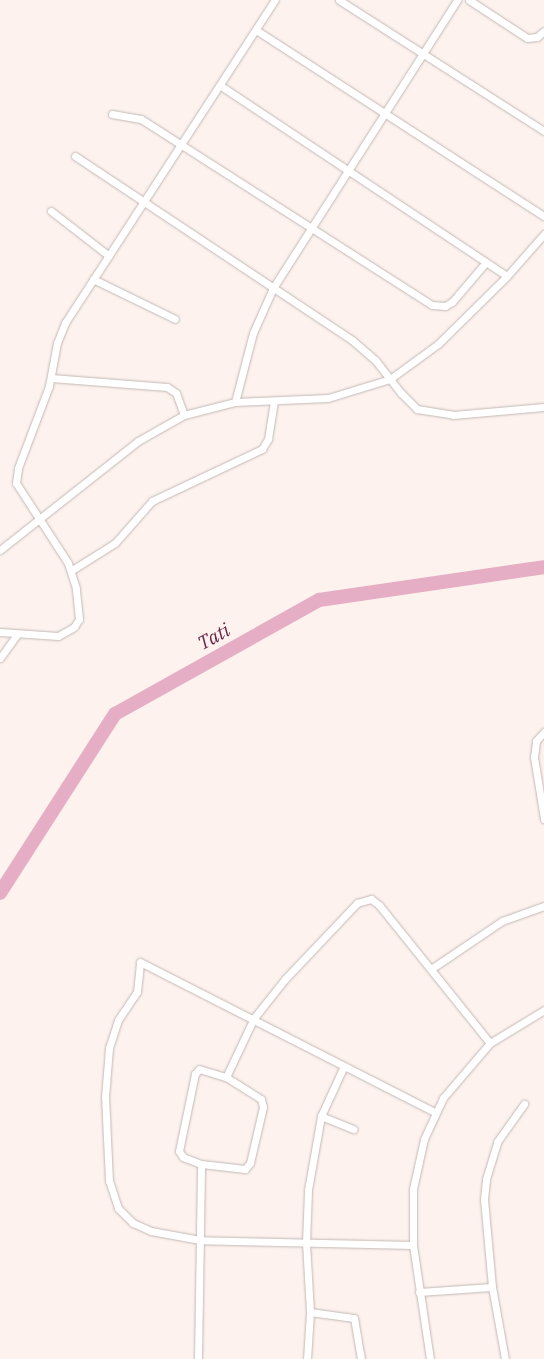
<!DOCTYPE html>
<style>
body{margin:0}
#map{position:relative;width:544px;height:1359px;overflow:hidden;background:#fdf2ee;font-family:"IBM Plex Serif",serif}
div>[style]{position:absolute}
.river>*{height:14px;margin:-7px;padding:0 7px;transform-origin:7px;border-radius:7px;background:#e6aec5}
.roads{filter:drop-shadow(0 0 1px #c2b8b4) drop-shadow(0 0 1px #c2b8b4)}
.minor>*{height:7px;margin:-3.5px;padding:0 3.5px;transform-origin:3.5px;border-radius:3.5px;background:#fff}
span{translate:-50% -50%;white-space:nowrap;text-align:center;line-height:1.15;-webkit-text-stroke:4px #fdf2ee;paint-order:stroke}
.water-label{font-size:19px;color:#6a2849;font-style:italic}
</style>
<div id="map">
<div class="river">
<div style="left:0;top:893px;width:213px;rotate:-57.3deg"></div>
<div style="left:115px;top:714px;width:234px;rotate:-29.2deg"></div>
<div style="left:319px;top:600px;width:227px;rotate:-8.3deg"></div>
</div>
<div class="roads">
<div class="minor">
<div style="left:339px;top:0;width:243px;rotate:32.6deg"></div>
<div style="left:469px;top:0;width:69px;rotate:33.2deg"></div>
<div style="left:527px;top:38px;width:10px;rotate:-6deg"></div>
<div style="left:537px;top:37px;width:9px;rotate:-41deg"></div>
<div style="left:256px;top:30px;width:343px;rotate:32.9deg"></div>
<div style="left:221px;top:86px;width:343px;rotate:33.6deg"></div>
<div style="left:112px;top:114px;width:29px;rotate:10deg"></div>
<div style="left:141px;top:119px;width:345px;rotate:32.6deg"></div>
<div style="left:432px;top:305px;width:13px;rotate:4deg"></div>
<div style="left:445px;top:306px;width:8px;rotate:-30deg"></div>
<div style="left:452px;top:302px;width:52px;rotate:-49.6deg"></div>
<div style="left:75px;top:156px;width:333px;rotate:33.6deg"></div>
<div style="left:352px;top:340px;width:32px;rotate:41deg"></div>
<div style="left:376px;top:361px;width:41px;rotate:52deg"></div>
<div style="left:401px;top:393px;width:23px;rotate:45deg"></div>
<div style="left:417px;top:409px;width:36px;rotate:9deg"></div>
<div style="left:453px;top:415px;width:91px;rotate:-5deg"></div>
<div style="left:51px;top:211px;width:73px;rotate:37.8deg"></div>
<div style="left:93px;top:279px;width:91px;rotate:26deg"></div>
<div style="left:51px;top:378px;width:116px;rotate:4.4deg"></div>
<div style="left:167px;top:387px;width:11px;rotate:34deg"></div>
<div style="left:176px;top:393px;width:23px;rotate:70deg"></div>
<div style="left:235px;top:402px;width:71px;rotate:-75.4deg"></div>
<div style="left:253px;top:333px;width:49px;rotate:-66deg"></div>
<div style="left:273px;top:288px;width:342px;rotate:-57.4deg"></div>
<div style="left:0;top:550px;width:176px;rotate:-38.3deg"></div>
<div style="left:138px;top:441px;width:53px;rotate:-29.5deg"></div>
<div style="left:184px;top:415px;width:53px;rotate:-14.3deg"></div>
<div style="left:235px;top:402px;width:93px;rotate:-2.5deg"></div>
<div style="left:328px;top:398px;width:65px;rotate:-17deg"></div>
<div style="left:390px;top:379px;width:59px;rotate:-36.1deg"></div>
<div style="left:438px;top:344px;width:97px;rotate:-44.6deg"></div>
<div style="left:507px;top:276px;width:56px;rotate:-48.6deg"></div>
<div style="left:72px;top:570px;width:51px;rotate:-32.1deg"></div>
<div style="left:115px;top:543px;width:56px;rotate:-48.6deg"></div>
<div style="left:152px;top:501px;width:122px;rotate:-25.3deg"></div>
<div style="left:262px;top:449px;width:12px;rotate:-59deg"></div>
<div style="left:268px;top:439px;width:38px;rotate:-81deg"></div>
<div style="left:0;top:632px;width:58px;rotate:3.9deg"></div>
<div style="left:58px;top:636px;width:18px;rotate:-29deg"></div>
<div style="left:74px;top:627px;width:9px;rotate:-58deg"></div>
<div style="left:79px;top:619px;width:31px;rotate:-96deg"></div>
<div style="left:76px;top:588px;width:26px;rotate:-108deg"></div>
<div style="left:68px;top:563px;width:95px;rotate:-123deg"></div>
<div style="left:16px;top:483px;width:15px;rotate:-82deg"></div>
<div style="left:18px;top:468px;width:88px;rotate:-69.3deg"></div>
<div style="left:49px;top:386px;width:44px;rotate:-79.5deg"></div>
<div style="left:57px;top:343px;width:22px;rotate:-68deg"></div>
<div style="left:65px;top:323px;width:385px;rotate:-57deg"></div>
<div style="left:0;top:658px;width:29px;rotate:-54deg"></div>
<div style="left:544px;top:732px;width:12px;rotate:132deg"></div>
<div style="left:536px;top:741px;width:16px;rotate:97deg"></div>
<div style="left:534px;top:757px;width:63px;rotate:80.8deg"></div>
<div style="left:431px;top:969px;width:86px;rotate:-34.1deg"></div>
<div style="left:502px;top:921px;width:45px;rotate:-19.7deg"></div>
<div style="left:199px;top:1069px;width:28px;rotate:17deg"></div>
<div style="left:226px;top:1077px;width:41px;rotate:32.2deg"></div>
<div style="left:261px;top:1099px;width:8px;rotate:76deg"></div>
<div style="left:263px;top:1107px;width:57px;rotate:103.1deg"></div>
<div style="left:250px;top:1163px;width:8px;rotate:130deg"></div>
<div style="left:245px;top:1169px;width:44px;rotate:-173.5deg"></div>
<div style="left:201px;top:1164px;width:19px;rotate:-159deg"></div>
<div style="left:183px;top:1157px;width:7px;rotate:-124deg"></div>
<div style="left:179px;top:1151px;width:79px;rotate:-78.3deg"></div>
<div style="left:195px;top:1074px;width:6px;rotate:-51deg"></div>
<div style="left:226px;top:1077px;width:65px;rotate:-64.6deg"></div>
<div style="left:254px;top:1018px;width:50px;rotate:-51.5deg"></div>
<div style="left:285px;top:979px;width:105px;rotate:-46.5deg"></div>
<div style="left:357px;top:903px;width:15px;rotate:-16deg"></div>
<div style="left:371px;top:899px;width:10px;rotate:37deg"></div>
<div style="left:379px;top:905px;width:177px;rotate:51.2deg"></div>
<div style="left:321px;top:1116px;width:35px;rotate:22deg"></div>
<div style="left:413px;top:1245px;width:213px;rotate:-178.7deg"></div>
<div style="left:200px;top:1240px;width:50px;rotate:-169.6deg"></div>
<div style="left:151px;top:1231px;width:20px;rotate:-156deg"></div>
<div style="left:133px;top:1223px;width:21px;rotate:-135deg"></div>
<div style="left:118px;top:1208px;width:28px;rotate:-108deg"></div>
<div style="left:109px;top:1181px;width:84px;rotate:-92.7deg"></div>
<div style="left:105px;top:1097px;width:49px;rotate:-85.3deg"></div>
<div style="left:109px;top:1048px;width:29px;rotate:-72deg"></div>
<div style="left:118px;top:1020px;width:34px;rotate:-56deg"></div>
<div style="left:137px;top:992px;width:30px;rotate:-84deg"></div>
<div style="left:140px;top:962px;width:330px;rotate:27deg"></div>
<div style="left:419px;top:1292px;width:73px;rotate:-3.9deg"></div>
<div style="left:310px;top:1312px;width:44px;rotate:7.8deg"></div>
<div style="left:354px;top:1318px;width:42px;rotate:80.3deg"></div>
<div style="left:198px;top:1359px;width:195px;rotate:-89.1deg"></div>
<div style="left:307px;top:1359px;width:47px;rotate:-86.3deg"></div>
<div style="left:310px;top:1312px;width:69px;rotate:-93.3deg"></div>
<div style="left:306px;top:1243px;width:53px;rotate:-87.8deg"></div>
<div style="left:308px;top:1190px;width:75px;rotate:-80deg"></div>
<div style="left:321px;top:1116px;width:55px;rotate:-65.3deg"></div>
<div style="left:430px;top:1359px;width:115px;rotate:-98.5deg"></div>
<div style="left:413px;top:1245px;width:56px;rotate:-90deg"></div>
<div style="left:413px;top:1189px;width:51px;rotate:-77.6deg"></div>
<div style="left:424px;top:1139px;width:45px;rotate:-65.1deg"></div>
<div style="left:443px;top:1098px;width:72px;rotate:-49.5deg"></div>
<div style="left:490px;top:1043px;width:63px;rotate:-31.4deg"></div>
<div style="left:505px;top:1359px;width:73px;rotate:-100.2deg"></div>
<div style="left:492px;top:1287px;width:88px;rotate:-95.2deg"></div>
<div style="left:484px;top:1199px;width:20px;rotate:-84deg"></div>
<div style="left:486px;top:1179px;width:39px;rotate:-73deg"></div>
<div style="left:497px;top:1142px;width:47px;rotate:-54.6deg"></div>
</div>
</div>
<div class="water-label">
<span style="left:214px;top:637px;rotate:-29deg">Tati</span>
</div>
</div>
